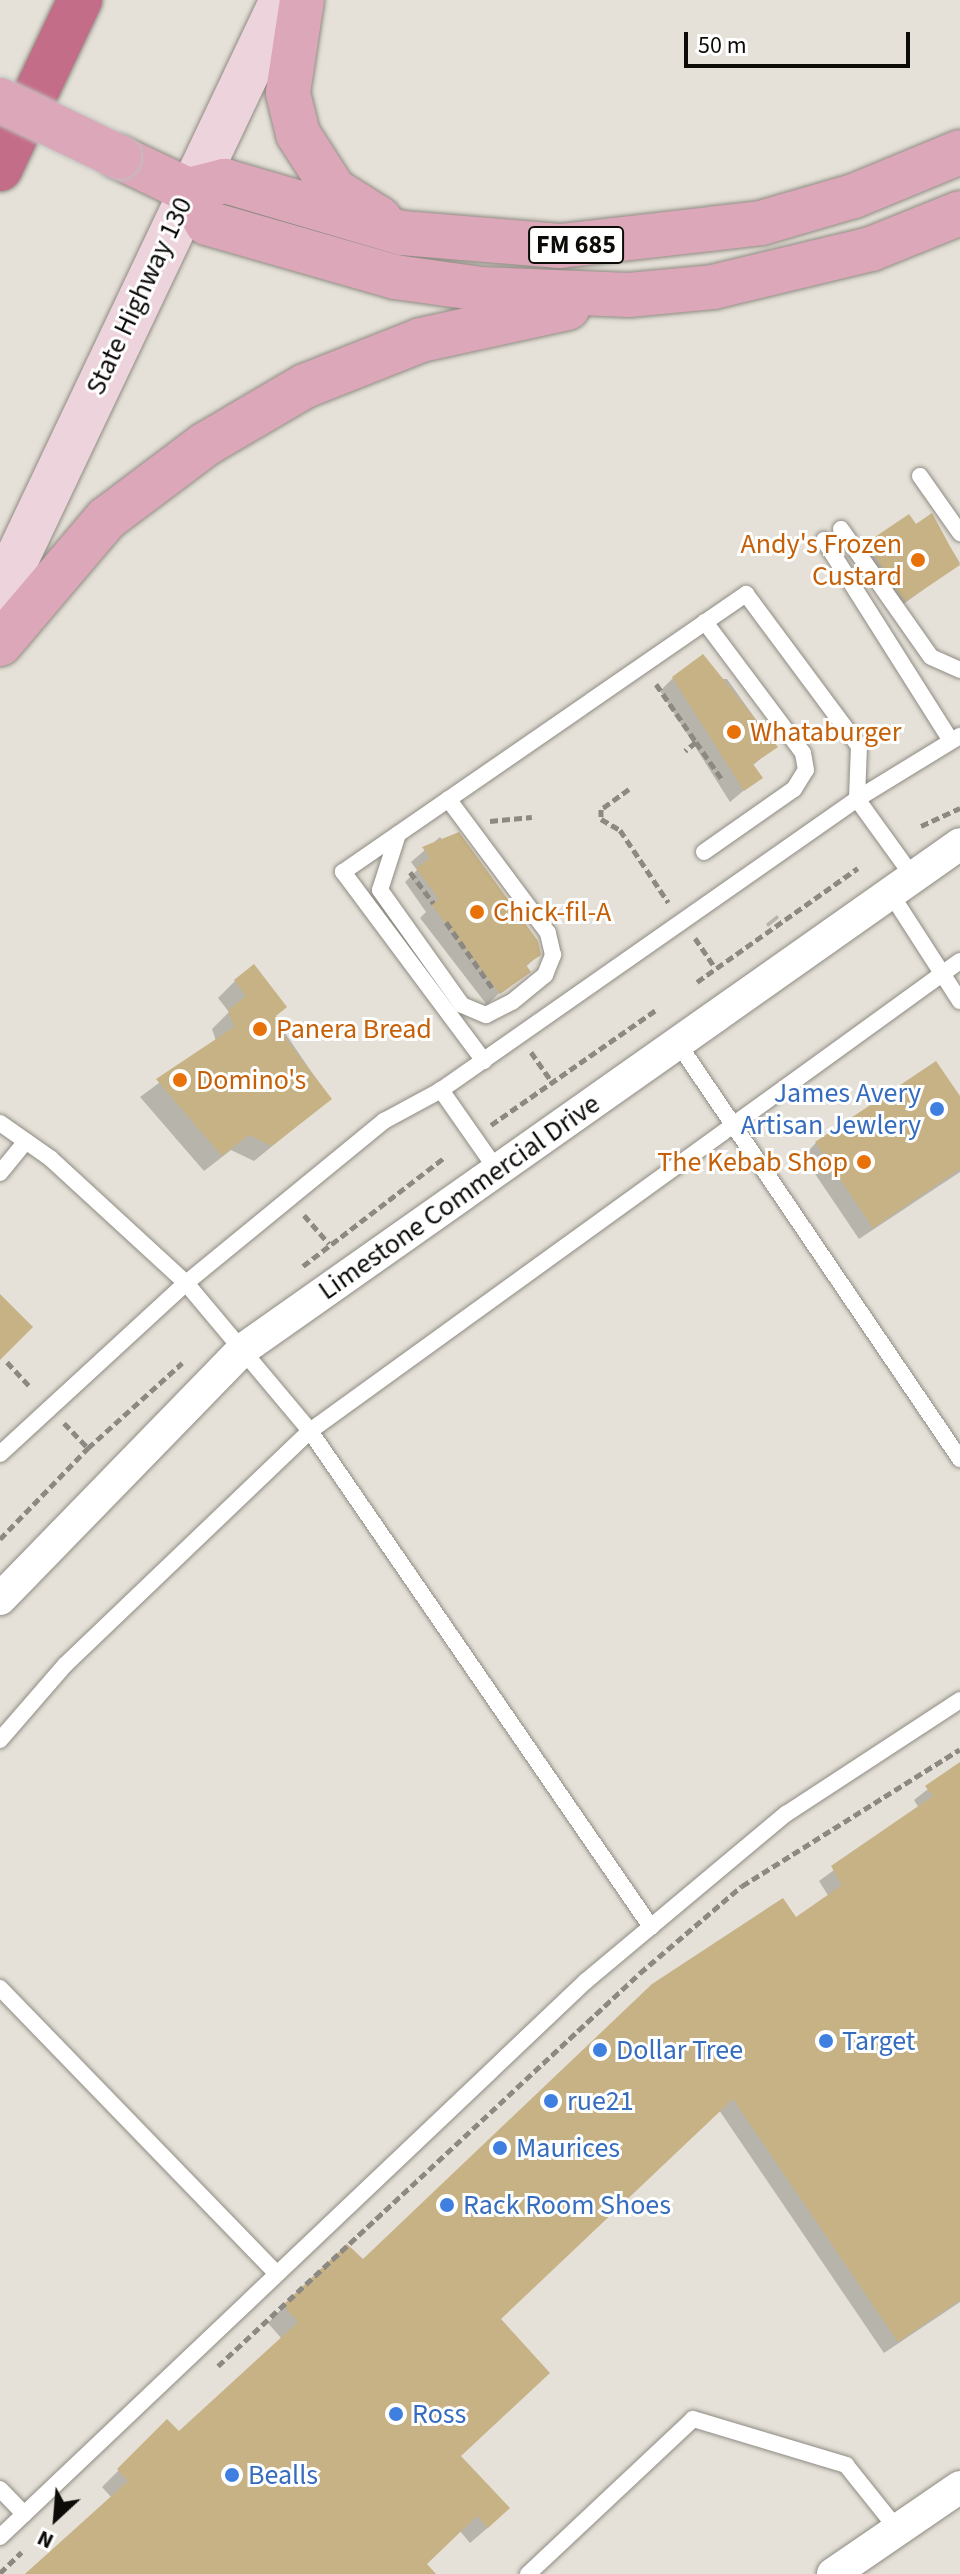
<!DOCTYPE html>
<style>
body{margin:0}
#map{position:relative;width:960px;height:2574px;overflow:hidden;background:#e5e1d8;font-family:"Source Sans 3",sans-serif}
div>[style]{position:absolute}
.shadow>*{inset:0;background:#0003}
.building>*{inset:0;background:#c6b284}
.path>*{height:5px;margin-top:-2.5px;transform-origin:0;background:repeating-linear-gradient(90deg,#8c8983 0 8px,transparent 0 12px)}
.roads{filter:drop-shadow(0 0 2px #8f8b83) drop-shadow(0 0 2px #8f8b83)}
.service>*{height:16px;margin:-8px;padding:0 8px;transform-origin:8px;border-radius:8px;background:#fff}
.minor>*{height:32px;margin:-16px;padding:0 16px;transform-origin:16px;border-radius:16px;background:#fff}
.secondary>*{height:44px;margin:-22px;padding:0 22px;transform-origin:22px;border-radius:22px;background:#edd3db}
.primary>*{height:44px;margin:-22px;padding:0 22px;transform-origin:22px;border-radius:22px;background:#dca7b8}
.motorway>*{height:44px;margin:-22px;padding:0 22px;transform-origin:22px;border-radius:22px;background:#c46d88}
.bridges{filter:drop-shadow(0 0 2px #c0c0bf) drop-shadow(0 0 2px #c0c0bf)}
.primary-bridge>*{height:44px;margin:-22px;padding:0 22px;transform-origin:22px;border-radius:22px;background:#dca7b8}
.dots>*{width:22px;height:22px;translate:-50% -50%;box-sizing:border-box;border:4px solid #fff;border-radius:50%}
span{translate:-50% -50%;white-space:nowrap;text-align:center;line-height:1.15;-webkit-text-stroke:6px #fff;paint-order:stroke}
.shield-label span{padding:2px 6px;background:#fff;border:2px solid;border-radius:6px;-webkit-text-stroke-width:0}
.shield-label{font-size:26px;color:#0c0b08;font-weight:700}
.street-label{font-size:28px;color:#0c0b08}
.food-label{font-size:28px;color:#c56008}
.right{translate:-100% -50%;text-align:right}
.left{translate:0 -50%;text-align:left}
.shop-label{font-size:28px;color:#366cbe}
.north{position:absolute;left:16px;top:2478px;width:80px;height:80px;-webkit-text-stroke:6px #fff;paint-order:stroke;rotate:206deg;font-size:22px;font-weight:700;line-height:32px;text-align:center;color:#0c0b08}
.north::after{content:'';display:block;margin:auto;width:28px;height:36px;background:#0c0b08;clip-path:polygon(50% 0,100% 100%,50% 72%,0 100%)}
.scale{position:absolute;left:684px;top:32px;width:226px;height:36px;box-sizing:border-box;border:4px solid #0c0b08;border-top:0;padding-left:10px;font-size:24px;line-height:28px;white-space:nowrap;color:#0c0b08;-webkit-text-stroke:6px #fff;paint-order:stroke}
</style>
<div id="map">
<div class="shadow">
<div style="clip-path:polygon(931px 516px,960px 563px,891px 613px,854px 558px,909px 517px,915px 527px)"></div>
<div style="clip-path:polygon(673px 678px,727px 679px,775px 746px,752px 766px,760px 777px,730px 802px,660px 691px)"></div>
<div style="clip-path:polygon(440px 837px,539px 954px,487px 1005px,420px 918px,426px 912px,405px 882px,417px 870px,411px 862px)"></div>
<div style="clip-path:polygon(777px 915px,779px 918px,768px 927px,766px 924px)"></div>
<div style="clip-path:polygon(235px 981px,274px 1017px,330px 1099px,254px 1161px,231px 1150px,204px 1171px,140px 1097px,216px 1041px,212px 1029px,229px 1012px,218px 998px)"></div>
<div style="clip-path:polygon(960px 1099px,960px 1172px,859px 1239px,803px 1156px,816px 1143px)"></div>
<div style="clip-path:polygon(960px 1764px,960px 2302px,884px 2353px,719px 2110px,498px 2320px,459px 2456px,491px 2525px,470px 2543px,460px 2531px,424px 2564px,433px 2574px,25px 2574px,112px 2498px,102px 2487px,167px 2422px,179px 2434px,282px 2339px,268px 2323px,284px 2306px,363px 2262px,829px 1897px,819px 1881px,919px 1808px,914px 1800px)"></div>
</div>
<div class="building">
<div style="clip-path:polygon(932px 513px,960px 565px,905px 602px,866px 543px,909px 514px,916px 524px)"></div>
<div style="clip-path:polygon(703px 654px,778px 747px,753px 764px,763px 778px,744px 791px,672px 677px)"></div>
<div style="clip-path:polygon(459px 832px,538px 941px,541px 955px,526px 965px,531px 972px,500px 994px,431px 904px,439px 899px,416px 868px,430px 858px,422px 847px)"></div>
<div style="clip-path:polygon(254px 964px,287px 1007px,276px 1016px,285px 1028px,280px 1031px,332px 1099px,272px 1146px,249px 1135px,222px 1156px,156px 1079px,234px 1027px,228px 1010px,246px 996px,234px 980px)"></div>
<div style="clip-path:polygon(936px 1061px,960px 1096px,960px 1169px,873px 1228px,815px 1142px)"></div>
<div style="clip-path:polygon(0 1294px,33px 1327px,0 1360px)"></div>
<div style="clip-path:polygon(960px 1762px,960px 2300px,898px 2342px,733px 2099px,501px 2319px,550px 2373px,461px 2456px,510px 2508px,488px 2528px,477px 2516px,427px 2564px,436px 2574px,25px 2574px,128px 2481px,117px 2469px,167px 2419px,179px 2431px,298px 2322px,283px 2305px,347px 2244px,363px 2259px,652px 1984px,783px 1898px,796px 1917px,842px 1885px,831px 1866px,933px 1796px,925px 1786px)"></div>
</div>
<div class="path">
<div style="left:656px;top:684px;width:70px;rotate:55.4deg"></div>
<div style="left:696px;top:742px;width:14px;rotate:141deg"></div>
<div style="left:696px;top:742px;width:44px;rotate:55.2deg"></div>
<div style="left:629px;top:789px;width:34px;rotate:144deg"></div>
<div style="left:601px;top:809px;width:10px;rotate:90deg"></div>
<div style="left:601px;top:819px;width:22px;rotate:30deg"></div>
<div style="left:620px;top:830px;width:87px;rotate:56.3deg"></div>
<div style="left:490px;top:821px;width:42px;rotate:-5.4deg"></div>
<div style="left:921px;top:826px;width:43px;rotate:-24.8deg"></div>
<div style="left:410px;top:872px;width:39px;rotate:53deg"></div>
<div style="left:446px;top:922px;width:82px;rotate:55deg"></div>
<div style="left:695px;top:938px;width:34px;rotate:56deg"></div>
<div style="left:697px;top:982px;width:197px;rotate:-35.3deg"></div>
<div style="left:531px;top:1052px;width:39px;rotate:55deg"></div>
<div style="left:491px;top:1125px;width:203px;rotate:-34.9deg"></div>
<div style="left:304px;top:1215px;width:38px;rotate:49deg"></div>
<div style="left:303px;top:1266px;width:178px;rotate:-37.5deg"></div>
<div style="left:7px;top:1362px;width:33px;rotate:47deg"></div>
<div style="left:64px;top:1423px;width:35px;rotate:46deg"></div>
<div style="left:88px;top:1448px;width:127px;rotate:-42.1deg"></div>
<div style="left:0;top:1539px;width:127px;rotate:-46deg"></div>
<div style="left:218px;top:2366px;width:577px;rotate:-42.96deg"></div>
<div style="left:640px;top:1973px;width:134px;rotate:-40.5deg"></div>
<div style="left:742px;top:1886px;width:257px;rotate:-32.1deg"></div>
<div style="left:0;top:2573px;width:30px;rotate:-44deg"></div>
</div>
<div class="roads">
<div class="service">
<div style="left:920px;top:476px;width:70px;rotate:54.9deg"></div>
<div style="left:841px;top:529px;width:156px;rotate:54.9deg"></div>
<div style="left:931px;top:657px;width:32px;rotate:24deg"></div>
<div style="left:824px;top:540px;width:234px;rotate:57.7deg"></div>
<div style="left:398px;top:834px;width:59px;rotate:107.8deg"></div>
<div style="left:380px;top:890px;width:141px;rotate:54.5deg"></div>
<div style="left:462px;top:1005px;width:26px;rotate:23deg"></div>
<div style="left:486px;top:1015px;width:29px;rotate:-27deg"></div>
<div style="left:512px;top:1002px;width:43px;rotate:-39.3deg"></div>
<div style="left:545px;top:975px;width:22px;rotate:-68deg"></div>
<div style="left:553px;top:955px;width:23px;rotate:-103deg"></div>
<div style="left:548px;top:933px;width:167px;rotate:-126.7deg"></div>
<div style="left:704px;top:852px;width:110px;rotate:-35deg"></div>
<div style="left:794px;top:789px;width:22px;rotate:-58deg"></div>
<div style="left:806px;top:770px;width:17px;rotate:-100deg"></div>
<div style="left:803px;top:753px;width:164px;rotate:-126.8deg"></div>
<div style="left:889px;top:891px;width:131px;rotate:57.2deg"></div>
<div style="left:677px;top:1042px;width:504px;rotate:55.84deg"></div>
<div style="left:484px;top:1061px;width:236px;rotate:-126.7deg"></div>
<div style="left:343px;top:872px;width:490px;rotate:-34.6deg"></div>
<div style="left:746px;top:594px;width:189px;rotate:53.4deg"></div>
<div style="left:859px;top:746px;width:53px;rotate:92.2deg"></div>
<div style="left:857px;top:799px;width:121px;rotate:-31.5deg"></div>
<div style="left:0;top:1123px;width:61px;rotate:35deg"></div>
<div style="left:50px;top:1158px;width:185px;rotate:42.6deg"></div>
<div style="left:186px;top:1283px;width:193px;rotate:50deg"></div>
<div style="left:310px;top:1431px;width:602px;rotate:55.49deg"></div>
<div style="left:497px;top:1170px;width:98px;rotate:-125deg"></div>
<div style="left:441px;top:1090px;width:508px;rotate:-34.97deg"></div>
<div style="left:857px;top:799px;width:92px;rotate:54.2deg"></div>
<div style="left:0;top:1173px;width:41px;rotate:-50.9deg"></div>
<div style="left:0;top:1454px;width:253px;rotate:-42.6deg"></div>
<div style="left:186px;top:1283px;width:256px;rotate:-39.3deg"></div>
<div style="left:384px;top:1121px;width:65px;rotate:-28.5deg"></div>
<div style="left:0;top:1740px;width:99px;rotate:-49.1deg"></div>
<div style="left:65px;top:1665px;width:339px;rotate:-43.7deg"></div>
<div style="left:310px;top:1431px;width:802px;rotate:-35.87deg"></div>
<div style="left:0;top:1988px;width:398px;rotate:45.9deg"></div>
<div style="left:0;top:2489px;width:35px;rotate:46deg"></div>
<div style="left:0;top:2537px;width:808px;rotate:-43.5deg"></div>
<div style="left:586px;top:1981px;width:261px;rotate:-39.9deg"></div>
<div style="left:786px;top:1814px;width:208px;rotate:-33.2deg"></div>
<div style="left:528px;top:2574px;width:226px;rotate:-43.2deg"></div>
<div style="left:693px;top:2419px;width:160px;rotate:16.7deg"></div>
<div style="left:846px;top:2465px;width:82px;rotate:51.4deg"></div>
</div>
<div class="minor">
<div style="left:0;top:1599px;width:347px;rotate:-45.8deg"></div>
<div style="left:242px;top:1350px;width:878px;rotate:-35.17deg"></div>
<div style="left:833px;top:2574px;width:154px;rotate:-34.4deg"></div>
</div>
<div class="secondary">
<div style="left:0;top:594px;width:658px;rotate:-64.6deg"></div>
</div>
<div class="primary">
<div style="left:302px;top:0;width:94px;rotate:98.6deg"></div>
<div style="left:288px;top:93px;width:42px;rotate:76.3deg"></div>
<div style="left:298px;top:134px;width:67px;rotate:57.3deg"></div>
<div style="left:334px;top:190px;width:54px;rotate:32.2deg"></div>
<div style="left:119px;top:157px;width:76px;rotate:25.6deg"></div>
<div style="left:188px;top:190px;width:38px;rotate:60deg"></div>
<div style="left:207px;top:223px;width:196px;rotate:16deg"></div>
<div style="left:395px;top:277px;width:87px;rotate:7.9deg"></div>
<div style="left:481px;top:289px;width:148px;rotate:2.3deg"></div>
<div style="left:629px;top:295px;width:84px;rotate:-5.4deg"></div>
<div style="left:713px;top:287px;width:163px;rotate:-13.5deg"></div>
<div style="left:871px;top:249px;width:96px;rotate:-22deg"></div>
<div style="left:188px;top:190px;width:38px;rotate:-14deg"></div>
<div style="left:225px;top:181px;width:184px;rotate:16.4deg"></div>
<div style="left:402px;top:233px;width:159px;rotate:4.7deg"></div>
<div style="left:560px;top:246px;width:202px;rotate:-6.5deg"></div>
<div style="left:761px;top:223px;width:97px;rotate:-16.2deg"></div>
<div style="left:854px;top:196px;width:115px;rotate:-22.5deg"></div>
<div style="left:0;top:644px;width:164px;rotate:-49.7deg"></div>
<div style="left:106px;top:519px;width:125px;rotate:-36.9deg"></div>
<div style="left:206px;top:444px;width:115px;rotate:-30.4deg"></div>
<div style="left:305px;top:386px;width:125px;rotate:-21.6deg"></div>
<div style="left:421px;top:340px;width:150px;rotate:-12.3deg"></div>
</div>
<div class="motorway">
<div style="left:0;top:169px;width:187px;rotate:-64.7deg"></div>
</div>
</div>
<div class="bridges">
<div class="primary-bridge">
<div style="left:0;top:100px;width:132px;rotate:25.6deg"></div>
</div>
</div>
<div class="dots">
<div style="left:918px;top:560px;background:#e8710a"></div>
<div style="left:734px;top:732px;background:#e8710a"></div>
<div style="left:477px;top:912px;background:#e8710a"></div>
<div style="left:260px;top:1029px;background:#e8710a"></div>
<div style="left:180px;top:1080px;background:#e8710a"></div>
<div style="left:937px;top:1109px;background:#3f7fe0"></div>
<div style="left:864px;top:1162px;background:#e8710a"></div>
<div style="left:826px;top:2041px;background:#3f7fe0"></div>
<div style="left:600px;top:2050px;background:#3f7fe0"></div>
<div style="left:551px;top:2101px;background:#3f7fe0"></div>
<div style="left:500px;top:2148px;background:#3f7fe0"></div>
<div style="left:447px;top:2205px;background:#3f7fe0"></div>
<div style="left:396px;top:2414px;background:#3f7fe0"></div>
<div style="left:232px;top:2475px;background:#3f7fe0"></div>
</div>
<div class="shield-label">
<span style="left:576px;top:245px">FM 685</span>
</div>
<div class="street-label">
<span style="left:139px;top:296px;rotate:-65deg">State Highway 130</span>
<span style="left:459px;top:1197px;rotate:-35deg">Limestone Commercial Drive</span>
</div>
<div class="food-label">
<span class="right" style="left:902px;top:560px">Andy's Frozen<br>Custard</span>
<span class="left" style="left:750px;top:732px">Whataburger</span>
<span class="left" style="left:493px;top:912px">Chick-fil-A</span>
<span class="left" style="left:276px;top:1029px">Panera Bread</span>
<span class="left" style="left:196px;top:1080px">Domino's</span>
<span class="right" style="left:848px;top:1162px">The Kebab Shop</span>
</div>
<div class="shop-label">
<span class="right" style="left:921px;top:1109px">James Avery<br>Artisan Jewlery</span>
<span class="left" style="left:842px;top:2041px">Target</span>
<span class="left" style="left:616px;top:2050px">Dollar Tree</span>
<span class="left" style="left:567px;top:2101px">rue21</span>
<span class="left" style="left:516px;top:2148px">Maurices</span>
<span class="left" style="left:463px;top:2205px">Rack Room Shoes</span>
<span class="left" style="left:412px;top:2414px">Ross</span>
<span class="left" style="left:248px;top:2475px">Bealls</span>
</div>
<div class="north">N</div>
<div class="scale">50 m</div>
</div>
